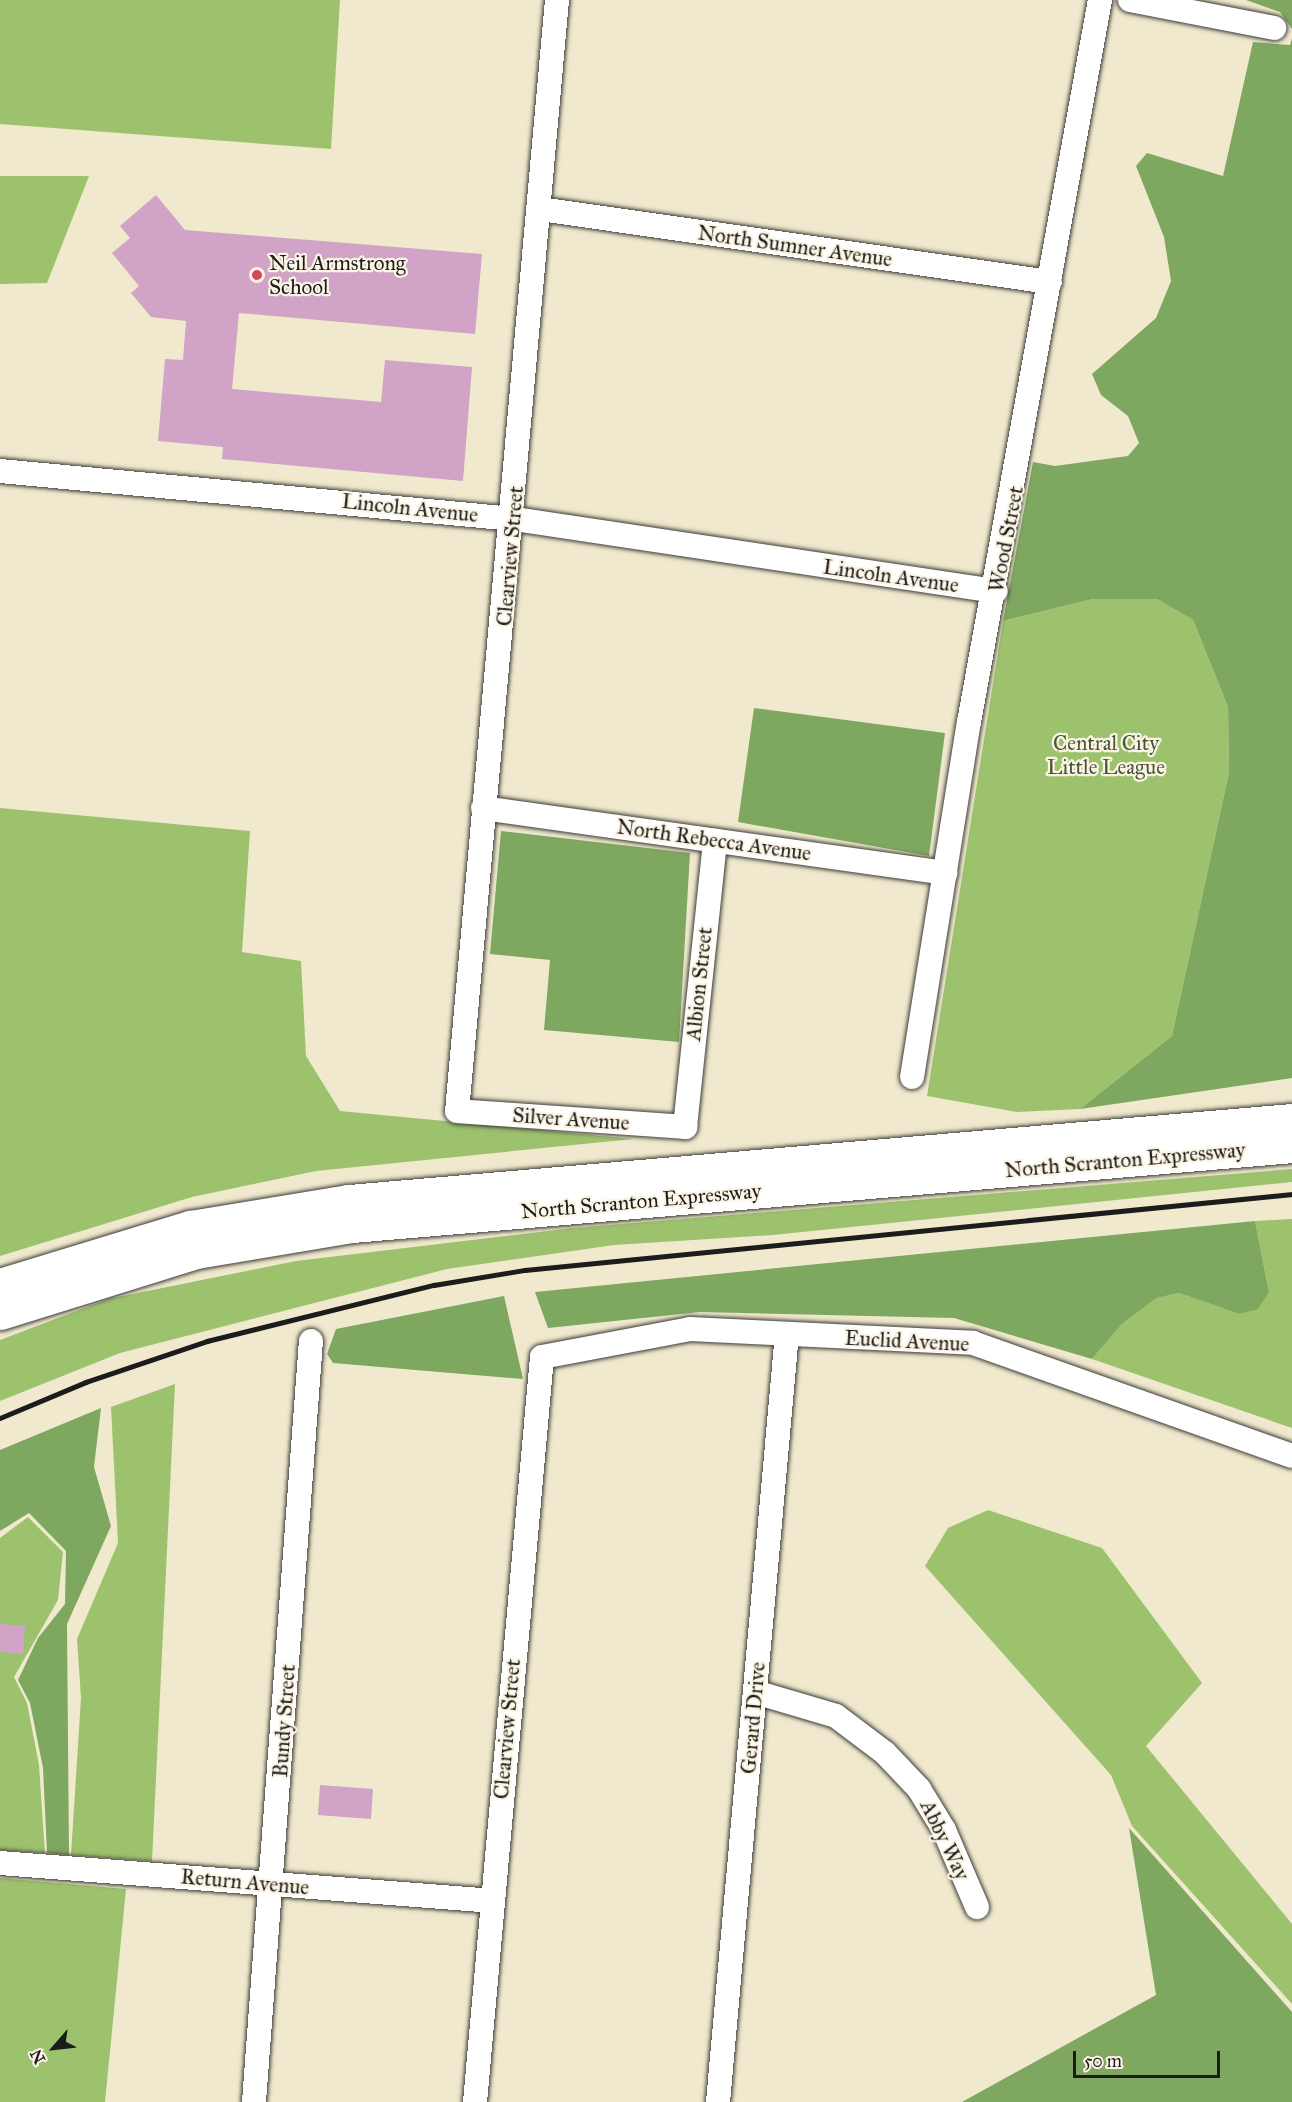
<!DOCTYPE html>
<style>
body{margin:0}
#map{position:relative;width:1292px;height:2102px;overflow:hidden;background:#f0e9ce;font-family:"IM FELL Great Primer",serif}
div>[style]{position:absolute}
.green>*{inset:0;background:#9dc26d}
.forest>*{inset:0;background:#7ea860}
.building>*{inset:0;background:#d0a3c7}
.roads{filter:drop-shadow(0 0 2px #3c3b37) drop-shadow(0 0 2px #3c3b37)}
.minor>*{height:24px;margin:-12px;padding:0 12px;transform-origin:12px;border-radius:12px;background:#fff}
.highway>*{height:33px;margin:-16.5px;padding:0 16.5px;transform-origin:16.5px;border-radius:16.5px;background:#fff}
.rail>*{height:4.5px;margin:-2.25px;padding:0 2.25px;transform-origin:2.25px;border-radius:2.25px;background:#1c1c1c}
.dots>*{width:16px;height:16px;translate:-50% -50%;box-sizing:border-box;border:3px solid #fcf5e5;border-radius:50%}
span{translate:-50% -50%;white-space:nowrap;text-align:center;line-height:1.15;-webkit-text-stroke:4.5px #fcf5e5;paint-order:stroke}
.street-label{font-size:21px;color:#1c1c1c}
.poi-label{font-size:21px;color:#1c1c1c}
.left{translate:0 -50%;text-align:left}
.park-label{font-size:21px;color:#495638}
.north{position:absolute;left:24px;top:2018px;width:60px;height:60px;-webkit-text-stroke:4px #fcf5e5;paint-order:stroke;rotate:242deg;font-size:16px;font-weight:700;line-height:24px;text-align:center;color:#1c1c1c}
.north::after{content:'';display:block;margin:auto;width:21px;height:27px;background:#1c1c1c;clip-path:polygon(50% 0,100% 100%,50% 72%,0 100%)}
.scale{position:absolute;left:1073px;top:2051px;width:147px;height:27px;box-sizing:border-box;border:3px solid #1c1c1c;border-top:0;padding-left:8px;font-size:18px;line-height:21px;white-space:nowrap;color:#1c1c1c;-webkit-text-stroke:4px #fcf5e5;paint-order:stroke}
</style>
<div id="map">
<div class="green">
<div style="clip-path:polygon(0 0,340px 0,331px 149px,0 124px)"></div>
<div style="clip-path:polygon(0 176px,89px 176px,47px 283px,0 284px)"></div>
<div style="clip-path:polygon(1093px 599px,1157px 599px,1193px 620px,1228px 707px,1229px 772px,1172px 1036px,1080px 1109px,1017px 1112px,927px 1096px,1003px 621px)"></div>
<div style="clip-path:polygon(0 808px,250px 831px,242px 952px,301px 961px,306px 1056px,340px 1111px,633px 1139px,316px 1171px,192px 1197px,0 1256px)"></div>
<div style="clip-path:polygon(1292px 1169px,1292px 1182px,773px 1235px,614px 1245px,447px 1269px,120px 1353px,0 1401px,0 1340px,108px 1299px,296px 1261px,573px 1228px)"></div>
<div style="clip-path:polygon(1292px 1219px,1292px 1428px,1092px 1359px,1122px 1324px,1157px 1298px,1179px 1293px,1239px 1314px,1269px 1292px,1255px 1221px)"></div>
<div style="clip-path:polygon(175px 1384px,152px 1861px,71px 1855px,81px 1698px,77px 1639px,118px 1543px,111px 1407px)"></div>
<div style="clip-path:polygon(988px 1510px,1102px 1548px,1202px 1683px,1146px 1746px,1292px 1924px,1292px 2004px,1132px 1826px,1111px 1775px,925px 1566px,948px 1528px)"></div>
<div style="clip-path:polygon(28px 1517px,63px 1552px,58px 1600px,14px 1677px,27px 1703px,39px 1765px,45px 1853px,0 1850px,0 1538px)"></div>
<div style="clip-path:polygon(0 1878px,126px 1889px,105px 2102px,0 2102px)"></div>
</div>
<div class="forest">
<div style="clip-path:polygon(1246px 0,1292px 0,1292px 29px,1280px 12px)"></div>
<div style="clip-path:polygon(1292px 38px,1292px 1078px,1080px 1109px,1172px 1036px,1229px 772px,1228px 707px,1193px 620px,1157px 599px,1093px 599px,1003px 621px,1033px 462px,1055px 466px,1128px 456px,1139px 443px,1128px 416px,1101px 395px,1092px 374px,1156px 318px,1171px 281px,1164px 237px,1136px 166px,1147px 153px,1223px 176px,1253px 42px,1290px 45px)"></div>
<div style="clip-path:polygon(754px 708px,945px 733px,929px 856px,738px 822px)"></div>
<div style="clip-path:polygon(501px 831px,690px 853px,679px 1042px,544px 1030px,550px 960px,490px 954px)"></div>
<div style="clip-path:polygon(1255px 1221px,1269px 1292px,1258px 1309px,1239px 1314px,1179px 1293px,1157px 1298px,1122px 1324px,1092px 1359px,954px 1318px,700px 1312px,548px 1328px,535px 1292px)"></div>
<div style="clip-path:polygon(504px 1296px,523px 1379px,333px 1363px,327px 1354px,336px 1329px)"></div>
<div style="clip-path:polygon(101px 1408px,94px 1467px,111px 1526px,67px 1624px,69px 1855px,47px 1853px,43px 1768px,30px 1703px,18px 1680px,38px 1638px,65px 1604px,66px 1551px,29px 1513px,0 1531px,0 1450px)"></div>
<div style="clip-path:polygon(1129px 1828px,1292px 2012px,1292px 2102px,962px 2102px,1156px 1995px)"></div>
</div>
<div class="building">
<div style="clip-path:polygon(156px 195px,185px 230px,482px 254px,475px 334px,239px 313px,232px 389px,381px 402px,385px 360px,472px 367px,463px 481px,222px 459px,223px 447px,158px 441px,165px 359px,183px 360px,186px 321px,151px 317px,131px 293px,139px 286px,112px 253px,130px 238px,120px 226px)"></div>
<div style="clip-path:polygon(0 1624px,25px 1626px,23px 1654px,0 1652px)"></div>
<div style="clip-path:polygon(320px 1785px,373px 1789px,371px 1819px,318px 1815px)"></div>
</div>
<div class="roads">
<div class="minor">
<div style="left:557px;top:0;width:1115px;rotate:95.14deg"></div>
<div style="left:457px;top:1111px;width:229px;rotate:4deg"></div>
<div style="left:685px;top:1127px;width:288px;rotate:-84deg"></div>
<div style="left:1130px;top:0;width:147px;rotate:11deg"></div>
<div style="left:540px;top:209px;width:515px;rotate:8.15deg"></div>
<div style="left:0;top:471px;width:516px;rotate:5.34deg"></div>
<div style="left:514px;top:519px;width:487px;rotate:8.5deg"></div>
<div style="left:483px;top:808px;width:467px;rotate:8deg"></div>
<div style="left:912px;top:1077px;width:360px;rotate:-80.9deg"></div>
<div style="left:969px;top:722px;width:734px;rotate:-79.72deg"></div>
<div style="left:755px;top:1692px;width:84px;rotate:16.5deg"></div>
<div style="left:836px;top:1716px;width:61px;rotate:37.1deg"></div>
<div style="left:885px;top:1753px;width:50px;rotate:46.6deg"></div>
<div style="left:919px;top:1789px;width:48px;rotate:58.6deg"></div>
<div style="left:944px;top:1830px;width:84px;rotate:66.8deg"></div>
<div style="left:0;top:1863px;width:491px;rotate:4.4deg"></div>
<div style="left:254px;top:2102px;width:763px;rotate:-85.72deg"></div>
<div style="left:475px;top:2102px;width:748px;rotate:-84.86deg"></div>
<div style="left:542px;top:1357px;width:151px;rotate:-10.7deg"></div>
<div style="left:690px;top:1329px;width:283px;rotate:2.8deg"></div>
<div style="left:973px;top:1343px;width:338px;rotate:19.5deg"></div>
<div style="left:718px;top:2102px;width:771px;rotate:-84.87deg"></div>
</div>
<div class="highway">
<div style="left:0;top:1285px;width:199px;rotate:-17deg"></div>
<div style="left:190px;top:1227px;width:161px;rotate:-9.3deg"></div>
<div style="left:349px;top:1201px;width:946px;rotate:-4.91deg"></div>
<div style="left:0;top:1313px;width:205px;rotate:-17.3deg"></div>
<div style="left:196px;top:1252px;width:158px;rotate:-9.5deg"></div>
<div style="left:352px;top:1226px;width:943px;rotate:-4.86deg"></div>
</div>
</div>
<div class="rail">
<div style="left:0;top:1418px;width:93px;rotate:-22.7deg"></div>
<div style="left:86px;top:1382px;width:128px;rotate:-18.7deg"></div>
<div style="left:207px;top:1341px;width:234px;rotate:-13.9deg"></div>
<div style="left:434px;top:1285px;width:92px;rotate:-9.4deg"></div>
<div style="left:525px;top:1270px;width:771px;rotate:-5.66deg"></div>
</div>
<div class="dots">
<div style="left:257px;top:275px;background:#d1495b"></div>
</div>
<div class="street-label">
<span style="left:795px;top:246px;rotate:8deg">North Sumner Avenue</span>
<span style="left:410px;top:508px;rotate:6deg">Lincoln Avenue</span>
<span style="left:1006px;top:539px;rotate:-79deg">Wood Street</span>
<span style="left:510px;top:556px;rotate:-85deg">Clearview Street</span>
<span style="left:891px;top:576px;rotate:8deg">Lincoln Avenue</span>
<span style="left:714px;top:840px;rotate:8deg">North Rebecca Avenue</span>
<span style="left:699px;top:984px;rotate:-84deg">Albion Street</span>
<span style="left:571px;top:1119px;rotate:4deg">Silver Avenue</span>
<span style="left:1125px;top:1160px;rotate:-5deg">North Scranton Expressway</span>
<span style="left:641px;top:1201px;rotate:-5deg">North Scranton Expressway</span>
<span style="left:907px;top:1341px;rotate:3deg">Euclid Avenue</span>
<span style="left:753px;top:1718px;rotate:-85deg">Gerard Drive</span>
<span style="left:284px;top:1721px;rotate:-86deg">Bundy Street</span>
<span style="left:507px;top:1729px;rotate:-85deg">Clearview Street</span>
<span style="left:945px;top:1840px;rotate:64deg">Abby Way</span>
<span style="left:245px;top:1882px;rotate:5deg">Return Avenue</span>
</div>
<div class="poi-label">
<span class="left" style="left:269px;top:275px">Neil Armstrong<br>School</span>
</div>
<div class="park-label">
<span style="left:1106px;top:755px">Central City<br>Little League</span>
</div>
<div class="north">N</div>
<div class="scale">50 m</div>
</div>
